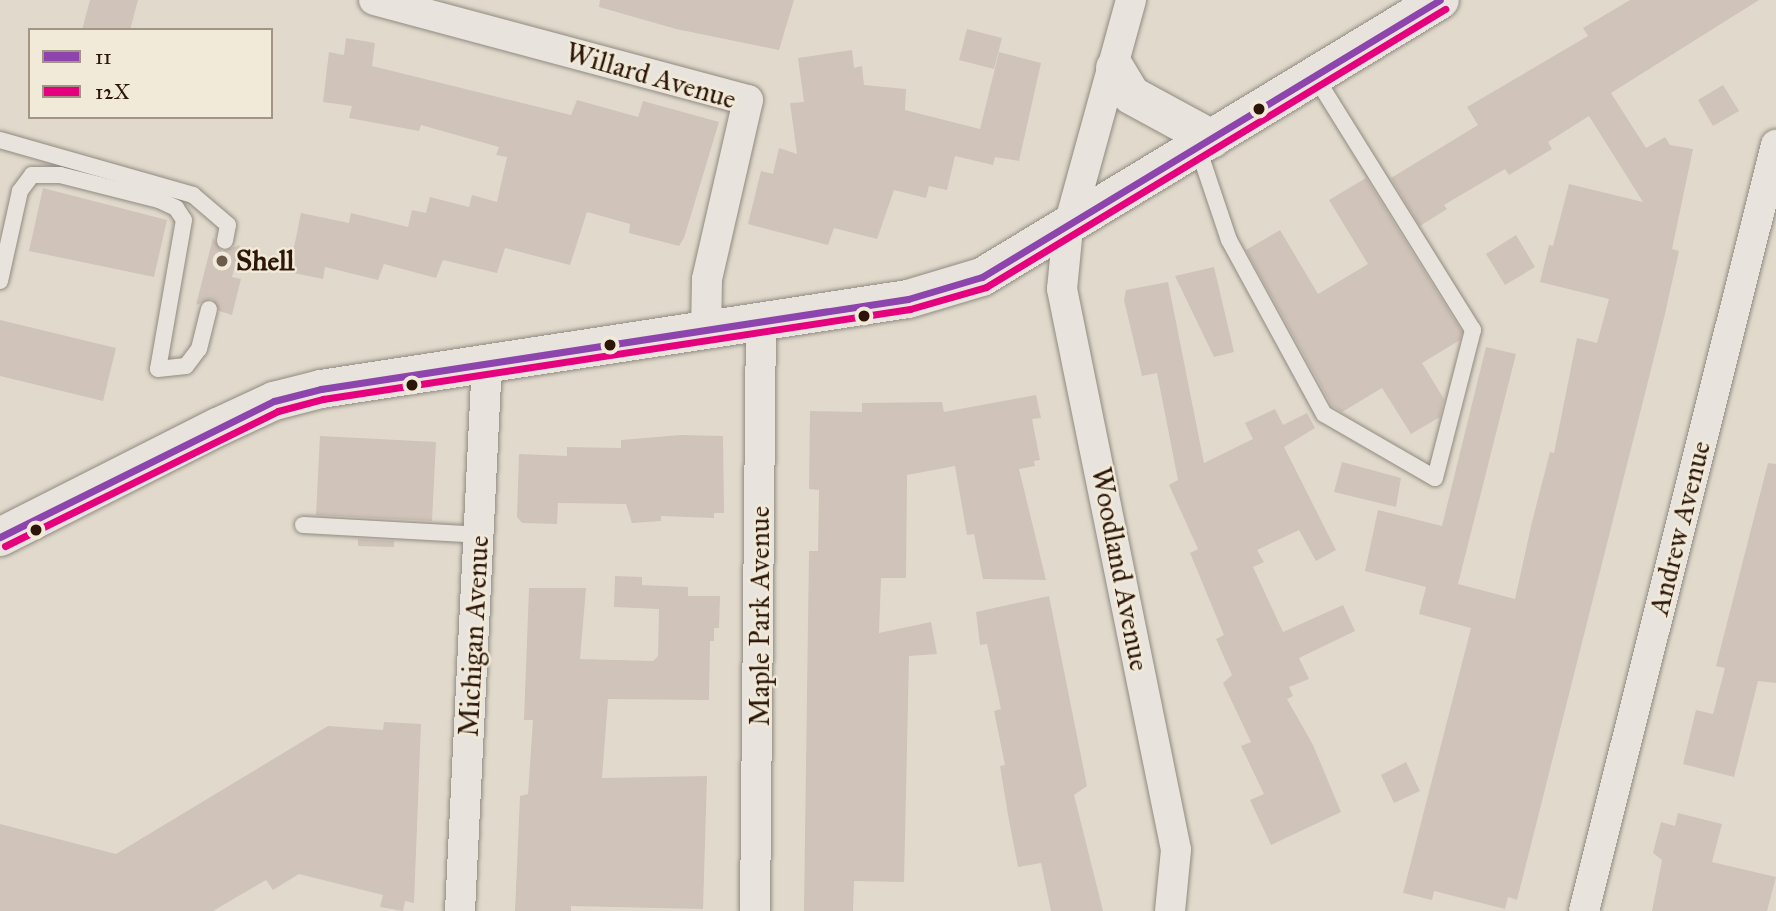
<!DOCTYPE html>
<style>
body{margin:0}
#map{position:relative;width:1776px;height:911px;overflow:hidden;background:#e1dacc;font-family:"IM FELL Great Primer",serif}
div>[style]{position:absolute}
.building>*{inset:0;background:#d0c3b9}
.roads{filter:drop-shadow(0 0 2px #918a81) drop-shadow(0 0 2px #918a81)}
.lane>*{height:16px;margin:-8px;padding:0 8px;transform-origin:8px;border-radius:8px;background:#e8e4dd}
.street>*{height:30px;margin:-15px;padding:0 15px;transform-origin:15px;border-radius:15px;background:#e8e4dd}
.secondary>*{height:38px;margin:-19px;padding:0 19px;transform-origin:19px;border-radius:19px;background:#e8e4dd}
.bus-1>*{height:7px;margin:-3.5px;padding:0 3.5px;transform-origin:3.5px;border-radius:3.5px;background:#8e44ad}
.bus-2>*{height:7px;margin:-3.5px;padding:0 3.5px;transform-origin:3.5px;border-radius:3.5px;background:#e5007d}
.dots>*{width:19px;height:19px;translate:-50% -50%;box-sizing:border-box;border:4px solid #f1ead8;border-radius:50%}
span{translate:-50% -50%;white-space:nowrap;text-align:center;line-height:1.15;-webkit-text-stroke:5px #f1ead8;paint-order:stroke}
.street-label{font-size:28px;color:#2d1609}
.poi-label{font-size:28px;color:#2d1609;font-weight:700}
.left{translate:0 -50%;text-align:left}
.legend{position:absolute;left:28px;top:28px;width:245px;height:91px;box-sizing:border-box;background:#f1ead8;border:2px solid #a39585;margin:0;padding:9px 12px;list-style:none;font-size:21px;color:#2d1609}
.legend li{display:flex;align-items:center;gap:14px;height:35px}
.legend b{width:35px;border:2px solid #a39585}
</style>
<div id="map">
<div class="building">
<div style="clip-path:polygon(90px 0,138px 0,130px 30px,82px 30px)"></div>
<div style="clip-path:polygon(600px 0,794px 0,779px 50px,676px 29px,599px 7px)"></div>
<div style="clip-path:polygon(1630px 0,1759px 0,1611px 93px,1646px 148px,1665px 137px,1670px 145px,1693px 149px,1672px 249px,1679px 251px,1664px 318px,1517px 900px,1508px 897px,1505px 909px,1434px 891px,1432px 900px,1403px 893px,1471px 628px,1419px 614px,1426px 587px,1365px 571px,1378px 510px,1442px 526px,1486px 347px,1516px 354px,1458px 584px,1515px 599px,1532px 522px,1550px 452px,1554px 453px,1577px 338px,1597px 343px,1609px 299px,1540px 282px,1549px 245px,1553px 246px,1569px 184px,1643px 202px,1589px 116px,1548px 142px,1552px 149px,1509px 175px,1505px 169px,1444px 205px,1447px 209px,1420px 226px,1391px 178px,1478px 125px,1467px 107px,1588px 36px,1583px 28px)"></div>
<div style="clip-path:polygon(967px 29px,1002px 38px,994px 69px,959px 60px)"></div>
<div style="clip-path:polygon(346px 38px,375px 43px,372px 66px,571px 115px,577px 100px,638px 117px,643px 101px,719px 122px,684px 238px,679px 246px,629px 233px,630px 224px,587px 212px,570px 265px,505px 248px,497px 273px,443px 260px,436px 278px,384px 264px,378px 280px,325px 267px,323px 279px,289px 272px,301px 213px,349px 223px,351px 213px,408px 227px,412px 210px,426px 213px,430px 197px,469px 207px,472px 195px,497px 202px,507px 157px,496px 155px,499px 147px,421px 125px,419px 131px,349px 118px,352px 106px,323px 102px,329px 52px,344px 55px)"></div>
<div style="clip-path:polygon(852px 50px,854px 68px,862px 66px,864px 85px,906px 89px,905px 110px,980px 129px,999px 52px,1041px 63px,1019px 161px,995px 157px,993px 165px,955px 156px,947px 190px,929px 186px,926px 198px,894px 190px,877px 239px,834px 228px,828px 245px,748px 224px,761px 171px,773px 174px,779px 148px,797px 154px,790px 103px,804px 102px,798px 58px)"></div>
<div style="clip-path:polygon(1723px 85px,1739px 111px,1713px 126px,1698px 100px)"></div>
<div style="clip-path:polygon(1366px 178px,1462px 332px,1460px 340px,1422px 363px,1444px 399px,1440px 417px,1411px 434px,1382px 388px,1342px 412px,1332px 406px,1246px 250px,1280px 230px,1318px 294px,1368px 264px,1329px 200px)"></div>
<div style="clip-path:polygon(43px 188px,167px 220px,154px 277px,29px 251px)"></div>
<div style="clip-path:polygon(1516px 235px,1535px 267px,1505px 285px,1486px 254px)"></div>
<div style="clip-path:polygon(213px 238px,222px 251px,240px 245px,232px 277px,241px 279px,232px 315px,219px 311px,212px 299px,196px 305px)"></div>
<div style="clip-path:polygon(1214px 267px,1234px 352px,1214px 357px,1175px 276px)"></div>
<div style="clip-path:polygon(1168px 282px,1204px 463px,1253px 439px,1245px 423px,1275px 409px,1283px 425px,1307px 413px,1315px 428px,1284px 447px,1336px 550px,1316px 561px,1299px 530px,1257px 550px,1264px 562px,1253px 567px,1283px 632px,1343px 605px,1355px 631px,1299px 658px,1309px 679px,1289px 687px,1293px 696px,1287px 699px,1313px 745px,1341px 812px,1271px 845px,1250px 800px,1264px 794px,1241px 746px,1251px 742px,1223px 683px,1232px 675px,1216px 639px,1224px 635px,1190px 553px,1198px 549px,1169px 485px,1178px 480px,1157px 373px,1142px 376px,1124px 300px,1126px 290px)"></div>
<div style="clip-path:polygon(0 320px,116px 348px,103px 401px,0 376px)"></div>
<div style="clip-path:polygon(1036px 395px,1041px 418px,1032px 419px,1040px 460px,1034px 461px,1035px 466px,1019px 469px,1046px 580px,983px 579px,974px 534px,967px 535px,955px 466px,907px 475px,906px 578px,881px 578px,879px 633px,931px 622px,937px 654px,909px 656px,904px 882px,854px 881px,853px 911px,804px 911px,809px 551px,818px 551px,819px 490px,809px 489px,810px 411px,862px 412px,862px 403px,942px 402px,944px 412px)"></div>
<div style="clip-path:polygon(681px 435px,723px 436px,724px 513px,714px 513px,714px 518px,661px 516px,661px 521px,632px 523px,626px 504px,558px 503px,557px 524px,522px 523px,517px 517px,519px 454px,567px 456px,567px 447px,621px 448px,621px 440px)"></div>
<div style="clip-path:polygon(320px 436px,436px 442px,432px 521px,316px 515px)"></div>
<div style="clip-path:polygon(1342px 462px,1401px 478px,1396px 507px,1334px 492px)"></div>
<div style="clip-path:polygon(1768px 463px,1776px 464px,1776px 683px,1758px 681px,1734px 777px,1683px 764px,1696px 710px,1713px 714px,1725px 668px,1716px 666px)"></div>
<div style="clip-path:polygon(358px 539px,394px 541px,394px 547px,358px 546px)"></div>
<div style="clip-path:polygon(615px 576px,642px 577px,642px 585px,688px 587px,688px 596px,720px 596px,719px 628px,714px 628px,714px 641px,710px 641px,709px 700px,608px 699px,602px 778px,707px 776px,703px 909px,571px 906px,571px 911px,515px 911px,520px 796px,528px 794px,533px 720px,524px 720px,529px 588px,586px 588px,580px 659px,653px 661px,658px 656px,659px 609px,614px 607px)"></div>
<div style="clip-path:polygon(1049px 596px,1087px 786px,1074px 795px,1103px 911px,1051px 911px,1041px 863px,1018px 867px,1008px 815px,1000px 766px,1005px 765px,994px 711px,1001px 709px,987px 644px,980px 645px,976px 612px)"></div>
<div style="clip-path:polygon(384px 722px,421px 724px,414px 903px,405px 901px,403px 911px,380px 907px,383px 895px,299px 874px,273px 890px,266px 880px,213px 911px,0 911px,0 824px,116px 854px,328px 726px,383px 730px)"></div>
<div style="clip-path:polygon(1406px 762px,1420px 791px,1394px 803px,1381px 775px)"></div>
<div style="clip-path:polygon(1678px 813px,1722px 824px,1712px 862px,1776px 877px,1767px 911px,1652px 911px,1662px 860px,1653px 853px,1661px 822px,1675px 826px)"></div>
</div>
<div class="roads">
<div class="lane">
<div style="left:0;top:140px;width:201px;rotate:15.9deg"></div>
<div style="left:193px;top:195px;width:46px;rotate:40.6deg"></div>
<div style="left:228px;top:225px;width:16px;rotate:101deg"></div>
<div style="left:1198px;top:148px;width:97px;rotate:71.4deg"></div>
<div style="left:1229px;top:240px;width:198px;rotate:61.4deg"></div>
<div style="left:1324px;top:414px;width:128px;rotate:30deg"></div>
<div style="left:1435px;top:478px;width:153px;rotate:-75.6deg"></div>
<div style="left:1473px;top:330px;width:299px;rotate:-121.9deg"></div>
<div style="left:0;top:281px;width:92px;rotate:-77.5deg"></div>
<div style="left:20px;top:191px;width:20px;rotate:-53deg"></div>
<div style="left:32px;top:175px;width:28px"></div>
<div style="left:60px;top:175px;width:102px;rotate:14.2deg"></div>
<div style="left:159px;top:200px;width:19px;rotate:25deg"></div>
<div style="left:176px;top:208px;width:14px;rotate:56deg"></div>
<div style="left:184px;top:220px;width:151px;rotate:99.9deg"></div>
<div style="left:158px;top:369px;width:28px;rotate:-6deg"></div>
<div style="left:186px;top:366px;width:21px;rotate:-53deg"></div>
<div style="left:199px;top:349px;width:41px;rotate:-76deg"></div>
<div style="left:303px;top:525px;width:177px;rotate:3.2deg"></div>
</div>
<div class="street">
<div style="left:374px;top:0;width:387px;rotate:15deg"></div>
<div style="left:748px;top:100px;width:184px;rotate:102.9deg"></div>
<div style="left:707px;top:279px;width:51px;rotate:91.1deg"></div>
<div style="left:1131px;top:0;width:237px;rotate:105.4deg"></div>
<div style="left:1068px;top:228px;width:61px;rotate:95.6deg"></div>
<div style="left:1062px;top:289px;width:572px;rotate:78.51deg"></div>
<div style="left:1176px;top:850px;width:61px;rotate:95.6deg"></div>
<div style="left:460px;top:911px;width:551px;rotate:-87.19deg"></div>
<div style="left:755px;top:911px;width:590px;rotate:-89.42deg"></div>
<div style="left:1584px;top:911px;width:790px;rotate:-75.93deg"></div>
</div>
<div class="secondary">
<div style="left:1115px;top:68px;width:31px;rotate:59deg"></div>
<div style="left:1131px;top:95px;width:92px;rotate:28.5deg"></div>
<div style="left:0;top:537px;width:246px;rotate:-26.8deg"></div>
<div style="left:220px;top:426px;width:60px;rotate:-24.8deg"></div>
<div style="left:274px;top:401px;width:49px;rotate:-14.3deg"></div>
<div style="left:321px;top:389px;width:594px;rotate:-8.72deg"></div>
<div style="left:908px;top:299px;width:77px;rotate:-16.6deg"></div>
<div style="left:982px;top:277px;width:535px;rotate:-31.17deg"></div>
</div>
</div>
<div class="bus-1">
<div style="left:0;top:537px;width:306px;rotate:-26.4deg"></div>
<div style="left:274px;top:401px;width:49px;rotate:-14.3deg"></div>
<div style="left:321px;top:389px;width:594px;rotate:-8.72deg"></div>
<div style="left:908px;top:299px;width:77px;rotate:-16.6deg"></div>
<div style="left:982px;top:277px;width:535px;rotate:-31.17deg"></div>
</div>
<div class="bus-2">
<div style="left:5px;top:546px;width:305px;rotate:-26.3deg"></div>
<div style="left:278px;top:411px;width:47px;rotate:-14.9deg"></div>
<div style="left:323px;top:399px;width:594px;rotate:-8.72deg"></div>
<div style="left:910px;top:309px;width:79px;rotate:-16.1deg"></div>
<div style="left:986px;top:287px;width:537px;rotate:-31.2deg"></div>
</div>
<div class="dots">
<div style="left:1259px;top:109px;background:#2d1609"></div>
<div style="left:222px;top:261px;background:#6c5b4d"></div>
<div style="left:864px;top:316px;background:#2d1609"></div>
<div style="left:610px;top:345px;background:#2d1609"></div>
<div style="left:412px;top:385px;background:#2d1609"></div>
<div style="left:36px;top:530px;background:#2d1609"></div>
</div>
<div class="street-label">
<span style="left:651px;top:76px;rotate:16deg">Willard Avenue</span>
<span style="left:1680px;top:528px;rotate:-76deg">Andrew Avenue</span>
<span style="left:1120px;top:569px;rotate:79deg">Woodland Avenue</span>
<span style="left:760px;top:616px;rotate:-90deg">Maple Park Avenue</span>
<span style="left:474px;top:636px;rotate:-87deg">Michigan Avenue</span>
</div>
<div class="poi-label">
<span class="left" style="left:236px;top:261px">Shell</span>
</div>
<ul class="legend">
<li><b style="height:9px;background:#8e44ad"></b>11</li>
<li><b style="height:9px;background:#e5007d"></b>12X</li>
</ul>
</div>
